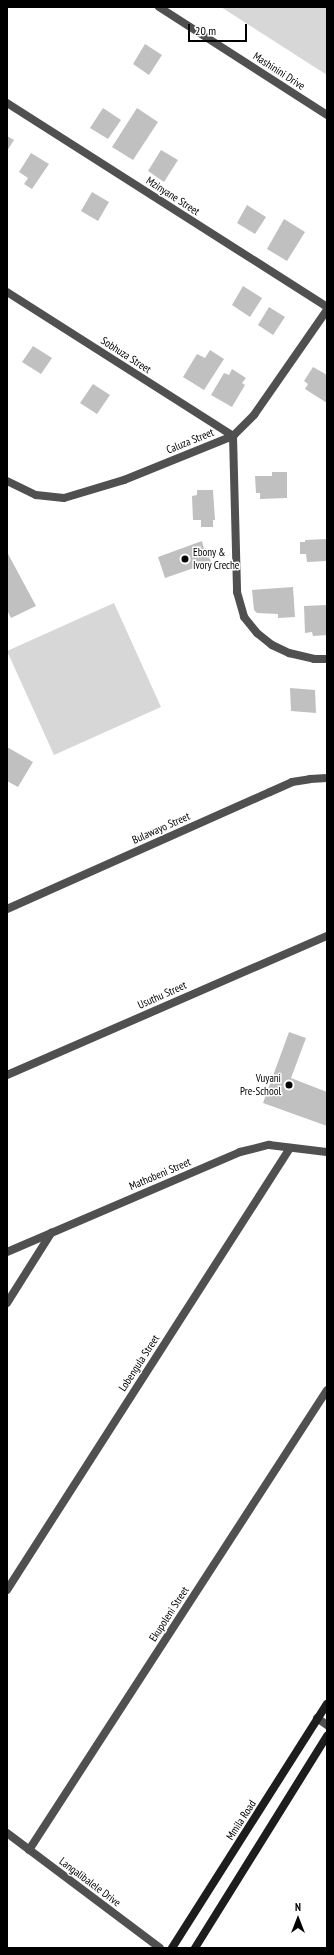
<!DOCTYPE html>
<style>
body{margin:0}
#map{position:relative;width:334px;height:1955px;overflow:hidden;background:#fff;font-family:"PT Sans Narrow",sans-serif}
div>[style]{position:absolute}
.green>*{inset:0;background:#d7d7d7}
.building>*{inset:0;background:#c0c0c0}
.minor>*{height:8px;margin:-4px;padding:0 4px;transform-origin:4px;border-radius:4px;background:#505050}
.tertiary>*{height:8px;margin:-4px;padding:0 4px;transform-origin:4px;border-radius:4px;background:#505050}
.secondary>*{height:8px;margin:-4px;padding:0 4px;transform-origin:4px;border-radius:4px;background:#1d1d1d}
.dots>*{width:11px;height:11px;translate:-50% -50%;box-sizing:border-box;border:2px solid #fff;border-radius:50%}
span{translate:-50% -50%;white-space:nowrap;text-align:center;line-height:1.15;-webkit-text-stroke:3px #fff;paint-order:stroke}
.street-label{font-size:11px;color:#000}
.poi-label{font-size:11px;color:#000}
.left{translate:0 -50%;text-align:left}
.right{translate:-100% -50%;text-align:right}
.frame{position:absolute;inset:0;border:8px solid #000;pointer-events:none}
.north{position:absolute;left:278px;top:1899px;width:40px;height:40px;-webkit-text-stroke:3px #fff;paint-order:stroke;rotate:0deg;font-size:11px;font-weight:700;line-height:16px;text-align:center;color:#000}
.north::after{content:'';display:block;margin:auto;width:14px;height:18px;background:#000;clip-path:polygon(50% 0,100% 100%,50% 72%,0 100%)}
.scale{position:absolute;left:188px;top:24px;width:59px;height:18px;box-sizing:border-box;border:2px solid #000;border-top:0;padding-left:5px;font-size:12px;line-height:14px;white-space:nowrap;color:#000;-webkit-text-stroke:3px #fff;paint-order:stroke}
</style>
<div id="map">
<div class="green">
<div style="clip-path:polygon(221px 7px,327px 7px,327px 75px)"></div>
<div style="clip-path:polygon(114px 603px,161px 707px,54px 755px,7px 651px)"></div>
</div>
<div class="building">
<div style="clip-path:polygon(145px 44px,162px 55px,149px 75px,133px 64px)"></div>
<div style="clip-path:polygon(103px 108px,121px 120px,108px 139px,90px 128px)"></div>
<div style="clip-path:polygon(137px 108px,158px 122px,133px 160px,112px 147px)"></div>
<div style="clip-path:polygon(7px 136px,14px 140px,7px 151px)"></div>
<div style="clip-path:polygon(161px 150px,178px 160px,164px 182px,148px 171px)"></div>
<div style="clip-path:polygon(31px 153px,49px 164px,32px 189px,24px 184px,28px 178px,19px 172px)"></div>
<div style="clip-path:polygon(92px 192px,109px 202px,98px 221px,81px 211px)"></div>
<div style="clip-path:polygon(247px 205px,266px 217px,255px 234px,237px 223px)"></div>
<div style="clip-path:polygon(284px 219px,305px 232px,287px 261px,267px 249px)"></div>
<div style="clip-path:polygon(243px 286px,262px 298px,250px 317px,232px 305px)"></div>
<div style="clip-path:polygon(269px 307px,285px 317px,273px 335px,258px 325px)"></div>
<div style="clip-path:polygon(33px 346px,52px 358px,41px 374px,22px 362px)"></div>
<div style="clip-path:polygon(210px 350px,224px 359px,204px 390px,183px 377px,197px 354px,205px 358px)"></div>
<div style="clip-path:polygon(313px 367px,327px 375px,327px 403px,305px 389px,308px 384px,304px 381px)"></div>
<div style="clip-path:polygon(232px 369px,246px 378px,242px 383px,245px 385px,232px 407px,211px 395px,224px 373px,229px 375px)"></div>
<div style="clip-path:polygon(93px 384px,110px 395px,97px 414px,80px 403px)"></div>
<div style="clip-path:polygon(272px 472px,287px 472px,287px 498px,260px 499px,260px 493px,256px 493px,255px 476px,272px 476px)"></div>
<div style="clip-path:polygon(197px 490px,213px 490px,215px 520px,213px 520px,213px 527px,201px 527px,201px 520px,193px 520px,192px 496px,197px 495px)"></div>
<div style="clip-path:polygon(327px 539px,327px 561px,307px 562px,306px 554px,300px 554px,300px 542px,305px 542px,305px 540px)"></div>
<div style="clip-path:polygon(202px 541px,204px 549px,206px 548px,211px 562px,165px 578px,158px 557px)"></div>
<div style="clip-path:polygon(7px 552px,36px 606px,11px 618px,7px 610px)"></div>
<div style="clip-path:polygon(293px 587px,295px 617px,278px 618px,278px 614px,257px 613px,254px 610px,252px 590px)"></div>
<div style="clip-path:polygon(327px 605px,327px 635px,313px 636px,312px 632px,305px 633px,304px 606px)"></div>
<div style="clip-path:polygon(290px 688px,315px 690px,316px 713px,291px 711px)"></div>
<div style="clip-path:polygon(7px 747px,33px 762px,18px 787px,7px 781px)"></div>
<div style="clip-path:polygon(289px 1032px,306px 1038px,291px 1078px,327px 1092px,327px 1126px,263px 1103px)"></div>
</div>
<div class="minor">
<div style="left:7px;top:103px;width:379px;rotate:32.5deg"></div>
<div style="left:7px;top:292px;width:268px;rotate:32.5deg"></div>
<div style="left:233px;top:436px;width:156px;rotate:88.5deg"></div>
<div style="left:237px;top:592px;width:26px;rotate:74deg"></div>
<div style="left:244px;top:617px;width:21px;rotate:51deg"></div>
<div style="left:257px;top:633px;width:19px;rotate:39deg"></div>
<div style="left:272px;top:645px;width:19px;rotate:25deg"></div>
<div style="left:289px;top:653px;width:26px;rotate:13deg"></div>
<div style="left:314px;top:659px;width:13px"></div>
<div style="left:7px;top:481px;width:32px;rotate:26deg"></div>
<div style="left:36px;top:495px;width:28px;rotate:6deg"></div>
<div style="left:64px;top:498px;width:63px;rotate:-16.7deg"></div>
<div style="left:124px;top:480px;width:118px;rotate:-22deg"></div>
<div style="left:233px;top:436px;width:30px;rotate:-45deg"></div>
<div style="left:254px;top:415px;width:128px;rotate:-55.2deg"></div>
<div style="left:7px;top:909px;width:288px;rotate:-24deg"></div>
<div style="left:270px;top:792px;width:24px;rotate:-24deg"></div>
<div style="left:292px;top:782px;width:18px;rotate:-9deg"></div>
<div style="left:310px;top:779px;width:17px;rotate:-3deg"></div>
<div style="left:7px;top:1075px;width:349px;rotate:-23.5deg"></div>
<div style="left:7px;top:1252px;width:254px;rotate:-23.2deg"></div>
<div style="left:240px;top:1152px;width:30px;rotate:-14deg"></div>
<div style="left:269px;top:1145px;width:58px;rotate:6.9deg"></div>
<div style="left:7px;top:1303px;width:83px;rotate:-57.8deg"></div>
<div style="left:7px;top:1590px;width:525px;rotate:-57.37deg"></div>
<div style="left:317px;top:1718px;width:12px;rotate:35deg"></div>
<div style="left:7px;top:1833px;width:191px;rotate:36.9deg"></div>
<div style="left:29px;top:1850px;width:548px;rotate:-57.06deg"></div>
</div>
<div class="tertiary">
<div style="left:159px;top:7px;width:200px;rotate:32.7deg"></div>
</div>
<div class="secondary">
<div style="left:172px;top:1948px;width:289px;rotate:-57.6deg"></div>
<div style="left:195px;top:1948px;width:250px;rotate:-58.1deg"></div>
</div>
<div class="dots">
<div style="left:185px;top:559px;background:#000"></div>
<div style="left:289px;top:1085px;background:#000"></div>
</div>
<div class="street-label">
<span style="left:279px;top:71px;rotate:33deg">Mashinini Drive</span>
<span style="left:173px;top:196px;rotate:33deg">Mzinyane Street</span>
<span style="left:126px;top:355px;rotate:33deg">Sobhuza Street</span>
<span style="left:190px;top:441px;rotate:-22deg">Caluza Street</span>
<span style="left:161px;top:828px;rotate:-24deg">Bulawayo Street</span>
<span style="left:162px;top:995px;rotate:-24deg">Usuthu Street</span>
<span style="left:160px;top:1174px;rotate:-23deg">Mathobeni Street</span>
<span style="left:139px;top:1363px;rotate:-57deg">Lobengula Street</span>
<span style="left:169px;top:1614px;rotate:-57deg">Ekupoleni Street</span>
<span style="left:241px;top:1820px;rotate:-57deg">Mmila Road</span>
<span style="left:90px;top:1882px;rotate:37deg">Langalibalele Drive</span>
</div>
<div class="poi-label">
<span class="left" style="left:193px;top:559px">Ebony &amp;<br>Ivory Creche</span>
<span class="right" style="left:281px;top:1085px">Vuyani<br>Pre-School</span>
</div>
<div class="frame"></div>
<div class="north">N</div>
<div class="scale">20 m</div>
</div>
